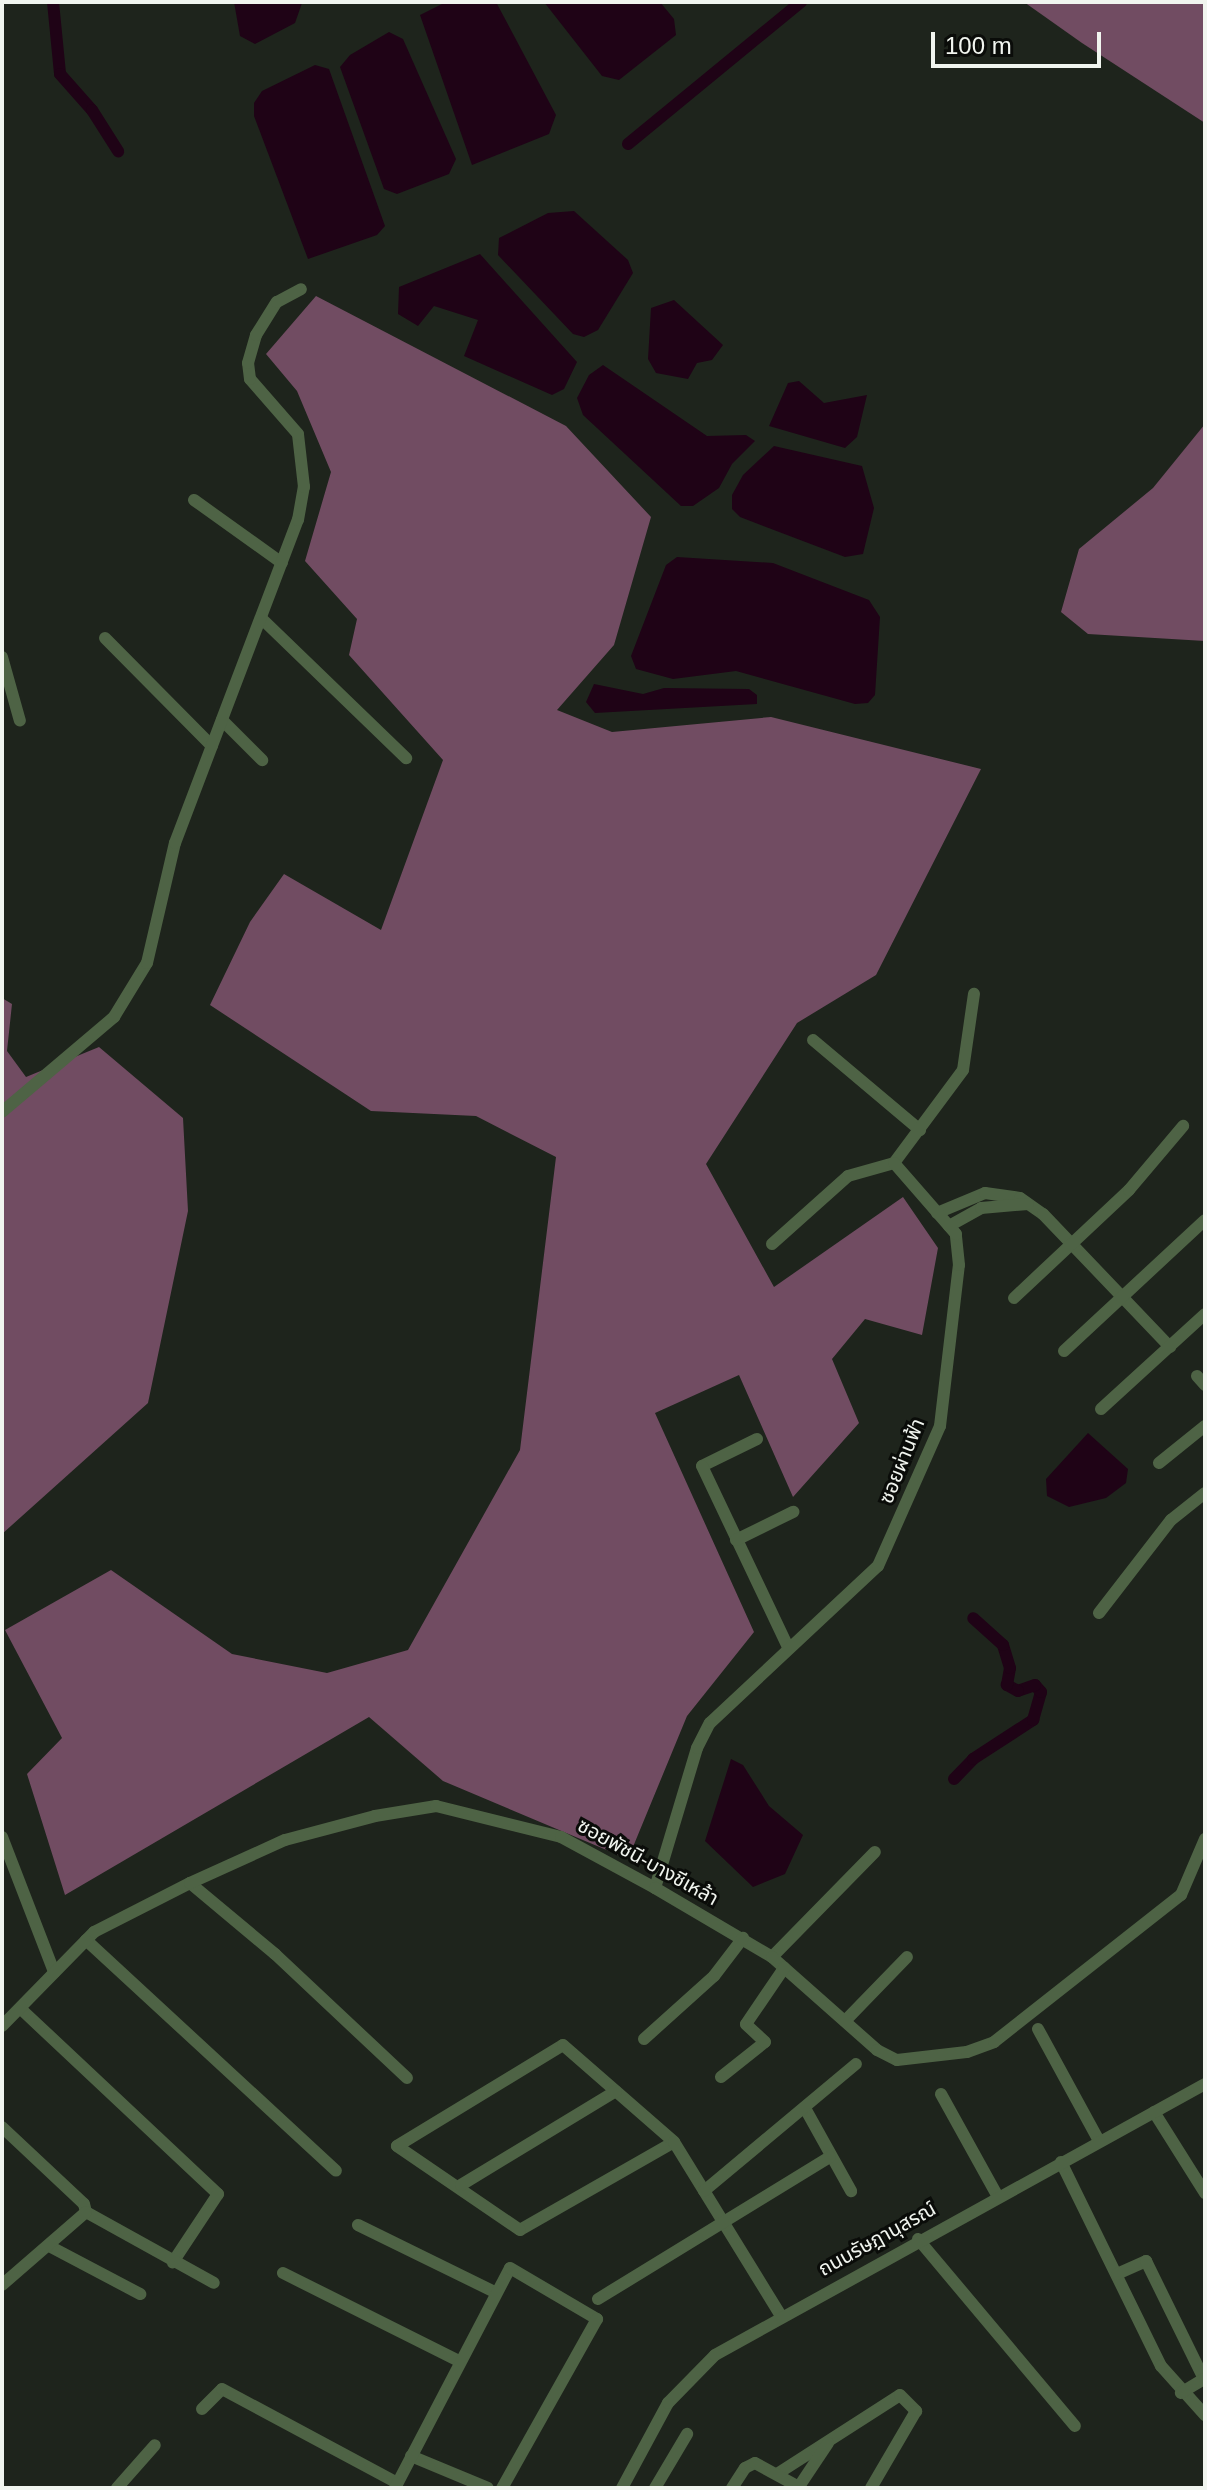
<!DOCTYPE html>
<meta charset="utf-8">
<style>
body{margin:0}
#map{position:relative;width:1207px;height:2490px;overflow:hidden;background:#1e241c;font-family:Helvetica,"Noto Sans Thai",sans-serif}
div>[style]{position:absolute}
.forest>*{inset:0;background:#714c62}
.water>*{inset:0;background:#1f0316}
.canal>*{height:12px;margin:-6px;padding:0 6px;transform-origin:6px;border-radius:6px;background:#1f0316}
.minor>*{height:12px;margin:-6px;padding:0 6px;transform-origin:6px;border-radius:6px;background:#4e6345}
span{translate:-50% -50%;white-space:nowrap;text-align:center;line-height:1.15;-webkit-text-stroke:6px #0a0c09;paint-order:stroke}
.street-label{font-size:20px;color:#f1f5ef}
.frame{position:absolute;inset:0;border:4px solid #f1f5ef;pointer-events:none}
.scale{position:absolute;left:931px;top:32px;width:170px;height:36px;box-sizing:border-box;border:4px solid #f1f5ef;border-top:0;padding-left:10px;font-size:24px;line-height:28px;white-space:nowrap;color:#f1f5ef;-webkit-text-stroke:6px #0a0c09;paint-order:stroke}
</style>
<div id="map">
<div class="forest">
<div style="clip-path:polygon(1024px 2px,1205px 2px,1205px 123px,1082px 43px)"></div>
<div style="clip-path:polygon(316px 296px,566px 426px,651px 517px,614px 645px,557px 710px,612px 732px,771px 717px,981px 769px,876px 975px,797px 1023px,706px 1164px,774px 1287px,903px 1197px,938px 1248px,922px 1335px,865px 1319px,832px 1359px,859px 1423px,793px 1497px,739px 1375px,655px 1413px,754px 1632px,687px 1716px,628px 1859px,443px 1781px,369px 1717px,65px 1895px,27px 1774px,62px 1738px,5px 1630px,111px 1570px,232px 1654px,327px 1673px,408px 1650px,520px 1450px,556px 1157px,476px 1116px,371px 1111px,210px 1005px,250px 922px,284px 874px,381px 930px,443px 760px,349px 655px,357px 619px,305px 561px,331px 472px,297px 391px,266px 354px)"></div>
<div style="clip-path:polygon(1205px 424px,1205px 641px,1088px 634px,1061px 612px,1079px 549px,1153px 488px)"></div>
<div style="clip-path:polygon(2px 998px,12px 1004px,7px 1051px,26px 1077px,99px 1047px,183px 1118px,188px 1211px,148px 1403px,2px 1534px)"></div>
</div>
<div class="water">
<div style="clip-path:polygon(234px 2px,302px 2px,302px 3px,295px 23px,255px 44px,240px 36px)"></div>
<div style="clip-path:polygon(446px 2px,496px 2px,556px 115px,549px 134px,472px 165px,420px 15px)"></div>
<div style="clip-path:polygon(544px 2px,660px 2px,674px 19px,676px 35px,619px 80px,602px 76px)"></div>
<div style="clip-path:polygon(389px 32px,403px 39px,456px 159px,449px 174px,397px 194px,384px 189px,340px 67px,350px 55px)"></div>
<div style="clip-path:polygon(315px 65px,329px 69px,385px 226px,377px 235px,308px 259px,254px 116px,254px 103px,262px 91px)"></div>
<div style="clip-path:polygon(574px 211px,628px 260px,633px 273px,598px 330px,584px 337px,573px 334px,498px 255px,499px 238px,548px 213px)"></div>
<div style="clip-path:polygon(480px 254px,577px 362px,564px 389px,552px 395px,464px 356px,478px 320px,434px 306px,418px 326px,398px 314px,399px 287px)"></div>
<div style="clip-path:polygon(674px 300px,723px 345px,712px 360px,697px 363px,688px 379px,656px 373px,648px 359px,651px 308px)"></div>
<div style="clip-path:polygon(603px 365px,707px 436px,746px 435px,755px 441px,732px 464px,719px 488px,693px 506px,681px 506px,583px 415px,577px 398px,589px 375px)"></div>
<div style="clip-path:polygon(799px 381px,824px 403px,867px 395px,857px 437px,845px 448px,769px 426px,788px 383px)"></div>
<div style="clip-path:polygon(774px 446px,862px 466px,874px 508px,863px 554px,845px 557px,740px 517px,732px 509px,732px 495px,743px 475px)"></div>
<div style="clip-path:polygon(677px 557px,773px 563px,869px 600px,880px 617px,875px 695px,868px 703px,855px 704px,736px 671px,673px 679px,636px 669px,631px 656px,666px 565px)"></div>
<div style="clip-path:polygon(594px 684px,643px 694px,664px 688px,749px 689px,757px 695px,757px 704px,595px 713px,586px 702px)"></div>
<div style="clip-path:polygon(1088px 1433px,1128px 1469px,1126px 1483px,1106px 1498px,1069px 1507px,1047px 1496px,1046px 1479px)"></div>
<div style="clip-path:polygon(731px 1759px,743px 1765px,769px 1806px,803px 1835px,785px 1874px,753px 1887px,705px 1841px)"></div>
</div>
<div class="canal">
<div style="left:53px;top:2px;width:72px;rotate:84.4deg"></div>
<div style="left:60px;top:74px;width:48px;rotate:48.4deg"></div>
<div style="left:92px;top:110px;width:49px;rotate:57.6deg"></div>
<div style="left:628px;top:144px;width:224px;rotate:-39.4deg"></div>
<div style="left:954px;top:1779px;width:28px;rotate:-46deg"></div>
<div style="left:973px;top:1759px;width:72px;rotate:-33deg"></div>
<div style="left:1033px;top:1720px;width:29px;rotate:-74deg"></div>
<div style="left:1041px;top:1692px;width:9px;rotate:-131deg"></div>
<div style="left:1035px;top:1685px;width:18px;rotate:161deg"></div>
<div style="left:1018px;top:1691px;width:13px;rotate:-151deg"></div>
<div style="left:1007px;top:1685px;width:17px;rotate:-80deg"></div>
<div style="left:1010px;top:1668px;width:24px;rotate:-107deg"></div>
<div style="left:1003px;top:1645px;width:40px;rotate:-138deg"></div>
</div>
<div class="minor">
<div style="left:194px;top:500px;width:108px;rotate:35.6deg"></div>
<div style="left:261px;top:618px;width:202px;rotate:44deg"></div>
<div style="left:105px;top:638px;width:152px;rotate:45.3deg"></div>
<div style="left:2px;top:657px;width:66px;rotate:74.3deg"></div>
<div style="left:222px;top:720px;width:57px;rotate:45deg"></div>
<div style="left:813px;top:1040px;width:140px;rotate:40.1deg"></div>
<div style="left:2px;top:1112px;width:147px;rotate:-40.3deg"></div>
<div style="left:114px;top:1017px;width:63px;rotate:-58.6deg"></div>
<div style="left:147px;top:963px;width:123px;rotate:-76.9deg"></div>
<div style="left:175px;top:843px;width:346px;rotate:-69.2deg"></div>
<div style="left:298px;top:520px;width:34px;rotate:-80deg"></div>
<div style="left:304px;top:487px;width:53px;rotate:-96.5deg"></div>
<div style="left:298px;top:434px;width:73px;rotate:-131.1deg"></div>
<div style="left:250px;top:379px;width:16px;rotate:-97deg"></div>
<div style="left:248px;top:363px;width:29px;rotate:-74deg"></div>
<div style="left:256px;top:335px;width:39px;rotate:-58deg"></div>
<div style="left:277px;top:302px;width:27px;rotate:-28deg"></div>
<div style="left:894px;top:1163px;width:116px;rotate:-53.4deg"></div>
<div style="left:963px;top:1070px;width:77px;rotate:-81.8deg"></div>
<div style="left:937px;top:1213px;width:52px;rotate:-22.6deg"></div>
<div style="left:985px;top:1193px;width:35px;rotate:8deg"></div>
<div style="left:1020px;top:1198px;width:28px;rotate:35deg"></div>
<div style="left:1043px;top:1214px;width:184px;rotate:46.3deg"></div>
<div style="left:949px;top:1226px;width:37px;rotate:-29deg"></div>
<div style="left:981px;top:1208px;width:47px;rotate:-4.9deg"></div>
<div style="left:772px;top:1244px;width:102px;rotate:-41.8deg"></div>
<div style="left:848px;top:1176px;width:48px;rotate:-15.8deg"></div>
<div style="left:1014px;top:1298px;width:158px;rotate:-43.2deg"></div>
<div style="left:1129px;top:1190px;width:84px;rotate:-49.8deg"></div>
<div style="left:1064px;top:1351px;width:192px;rotate:-42.9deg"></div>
<div style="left:1197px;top:1376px;width:12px;rotate:48deg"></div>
<div style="left:1101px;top:1409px;width:141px;rotate:-42.4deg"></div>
<div style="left:757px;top:1439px;width:61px;rotate:153.9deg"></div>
<div style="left:702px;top:1466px;width:200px;rotate:64.6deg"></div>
<div style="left:1159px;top:1463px;width:59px;rotate:-38.8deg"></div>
<div style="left:736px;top:1540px;width:64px;rotate:-26.2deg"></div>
<div style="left:1099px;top:1613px;width:118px;rotate:-52.3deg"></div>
<div style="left:1171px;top:1520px;width:43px;rotate:-38.5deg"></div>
<div style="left:2px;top:1837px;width:145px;rotate:68.9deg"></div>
<div style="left:190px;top:1883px;width:111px;rotate:39.9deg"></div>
<div style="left:275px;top:1954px;width:181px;rotate:43.2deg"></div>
<div style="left:655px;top:1888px;width:146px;rotate:-73.3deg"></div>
<div style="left:697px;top:1748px;width:28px;rotate:-63deg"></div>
<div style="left:710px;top:1723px;width:230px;rotate:-43.1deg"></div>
<div style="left:878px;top:1566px;width:153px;rotate:-66.1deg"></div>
<div style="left:940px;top:1426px;width:162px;rotate:-83.3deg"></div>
<div style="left:959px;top:1265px;width:31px;rotate:-96deg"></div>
<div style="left:956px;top:1234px;width:94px;rotate:-131.1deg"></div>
<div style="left:86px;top:1940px;width:340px;rotate:42.7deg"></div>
<div style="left:772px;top:1957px;width:147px;rotate:-45.6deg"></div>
<div style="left:22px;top:2010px;width:269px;rotate:43.2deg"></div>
<div style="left:218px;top:2194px;width:82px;rotate:123.5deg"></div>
<div style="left:845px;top:2021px;width:89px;rotate:-45.9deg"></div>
<div style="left:2px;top:2026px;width:132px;rotate:-45.6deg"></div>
<div style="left:94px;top:1932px;width:108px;rotate:-27deg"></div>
<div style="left:190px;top:1883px;width:104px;rotate:-24.4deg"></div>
<div style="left:285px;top:1840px;width:93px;rotate:-14.9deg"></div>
<div style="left:375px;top:1816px;width:62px;rotate:-9.3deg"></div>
<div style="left:436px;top:1806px;width:129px;rotate:13.9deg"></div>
<div style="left:561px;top:1837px;width:107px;rotate:28.5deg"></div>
<div style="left:655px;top:1888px;width:136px;rotate:30.5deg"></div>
<div style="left:772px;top:1957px;width:140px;rotate:41.5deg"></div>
<div style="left:877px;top:2050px;width:22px;rotate:27deg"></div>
<div style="left:897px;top:2060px;width:70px;rotate:-6.5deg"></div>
<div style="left:967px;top:2052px;width:29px;rotate:-20deg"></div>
<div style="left:994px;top:2042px;width:238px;rotate:-38.2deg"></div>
<div style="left:1181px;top:1895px;width:61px;rotate:-66.8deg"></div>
<div style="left:1038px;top:2029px;width:128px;rotate:61.4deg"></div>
<div style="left:644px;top:2039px;width:94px;rotate:-42deg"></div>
<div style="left:714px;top:1976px;width:48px;rotate:-52.7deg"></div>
<div style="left:721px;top:2077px;width:56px;rotate:-38.5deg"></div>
<div style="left:765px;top:2042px;width:26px;rotate:-137deg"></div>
<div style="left:746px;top:2024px;width:68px;rotate:-55.8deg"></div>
<div style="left:941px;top:2094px;width:115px;rotate:61deg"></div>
<div style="left:806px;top:2110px;width:93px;rotate:60.9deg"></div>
<div style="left:1154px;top:2112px;width:96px;rotate:57.8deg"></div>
<div style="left:2px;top:2127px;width:112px;rotate:43.2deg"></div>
<div style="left:84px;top:2204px;width:8px;rotate:76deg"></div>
<div style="left:86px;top:2212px;width:146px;rotate:29deg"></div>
<div style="left:674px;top:2142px;width:177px;rotate:150.3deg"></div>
<div style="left:520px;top:2230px;width:149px;rotate:-145.7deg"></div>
<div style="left:397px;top:2146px;width:194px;rotate:-31.3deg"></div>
<div style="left:563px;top:2045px;width:147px;rotate:41.1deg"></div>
<div style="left:674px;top:2142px;width:204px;rotate:58.4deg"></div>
<div style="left:1061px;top:2162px;width:227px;rotate:63.9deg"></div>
<div style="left:1161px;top:2366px;width:66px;rotate:48.1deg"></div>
<div style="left:461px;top:2185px;width:181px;rotate:-31.2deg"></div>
<div style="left:704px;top:2191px;width:198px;rotate:-39.9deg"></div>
<div style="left:358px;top:2225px;width:153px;rotate:26.1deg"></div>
<div style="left:918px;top:2239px;width:244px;rotate:50deg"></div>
<div style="left:51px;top:2247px;width:101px;rotate:27.8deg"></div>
<div style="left:283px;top:2273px;width:197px;rotate:26.6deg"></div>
<div style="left:1117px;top:2274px;width:32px;rotate:-24deg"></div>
<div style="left:1146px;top:2261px;width:131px;rotate:63.8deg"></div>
<div style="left:1204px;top:2379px;width:27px;rotate:149deg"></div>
<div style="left:2px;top:2285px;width:111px;rotate:-41deg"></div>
<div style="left:598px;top:2299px;width:272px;rotate:-31.5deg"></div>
<div style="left:202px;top:2409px;width:28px;rotate:-45deg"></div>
<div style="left:222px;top:2389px;width:199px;rotate:28.2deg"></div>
<div style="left:411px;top:2456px;width:83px;rotate:22.6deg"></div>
<div style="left:777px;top:2474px;width:146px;rotate:-32.7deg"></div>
<div style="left:900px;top:2395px;width:23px;rotate:45deg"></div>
<div style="left:916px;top:2411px;width:89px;rotate:120.3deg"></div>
<div style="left:117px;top:2488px;width:57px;rotate:-48.5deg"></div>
<div style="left:395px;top:2488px;width:248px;rotate:-62.4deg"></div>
<div style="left:510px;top:2268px;width:101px;rotate:30.4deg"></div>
<div style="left:597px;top:2319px;width:194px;rotate:119.3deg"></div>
<div style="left:622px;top:2488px;width:97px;rotate:-61.6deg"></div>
<div style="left:668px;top:2403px;width:67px;rotate:-45.6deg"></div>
<div style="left:715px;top:2355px;width:560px;rotate:-28.95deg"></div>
<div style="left:655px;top:2488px;width:63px;rotate:-59.3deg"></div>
<div style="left:732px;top:2488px;width:24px;rotate:-57deg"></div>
<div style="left:745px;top:2468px;width:11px;rotate:-27deg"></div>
<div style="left:755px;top:2463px;width:50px;rotate:28.6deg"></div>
<div style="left:798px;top:2488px;width:54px;rotate:-56.3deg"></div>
</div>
<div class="street-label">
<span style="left:902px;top:1461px;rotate:-68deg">ซอยผ่านฟ้า</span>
<span style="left:648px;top:1862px;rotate:29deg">ซอยพัชนี-บางชีเหล้า</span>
<span style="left:877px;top:2239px;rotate:-29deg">ถนนรัษฎานุสรณ์</span>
</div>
<div class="frame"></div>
<div class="scale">100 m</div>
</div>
